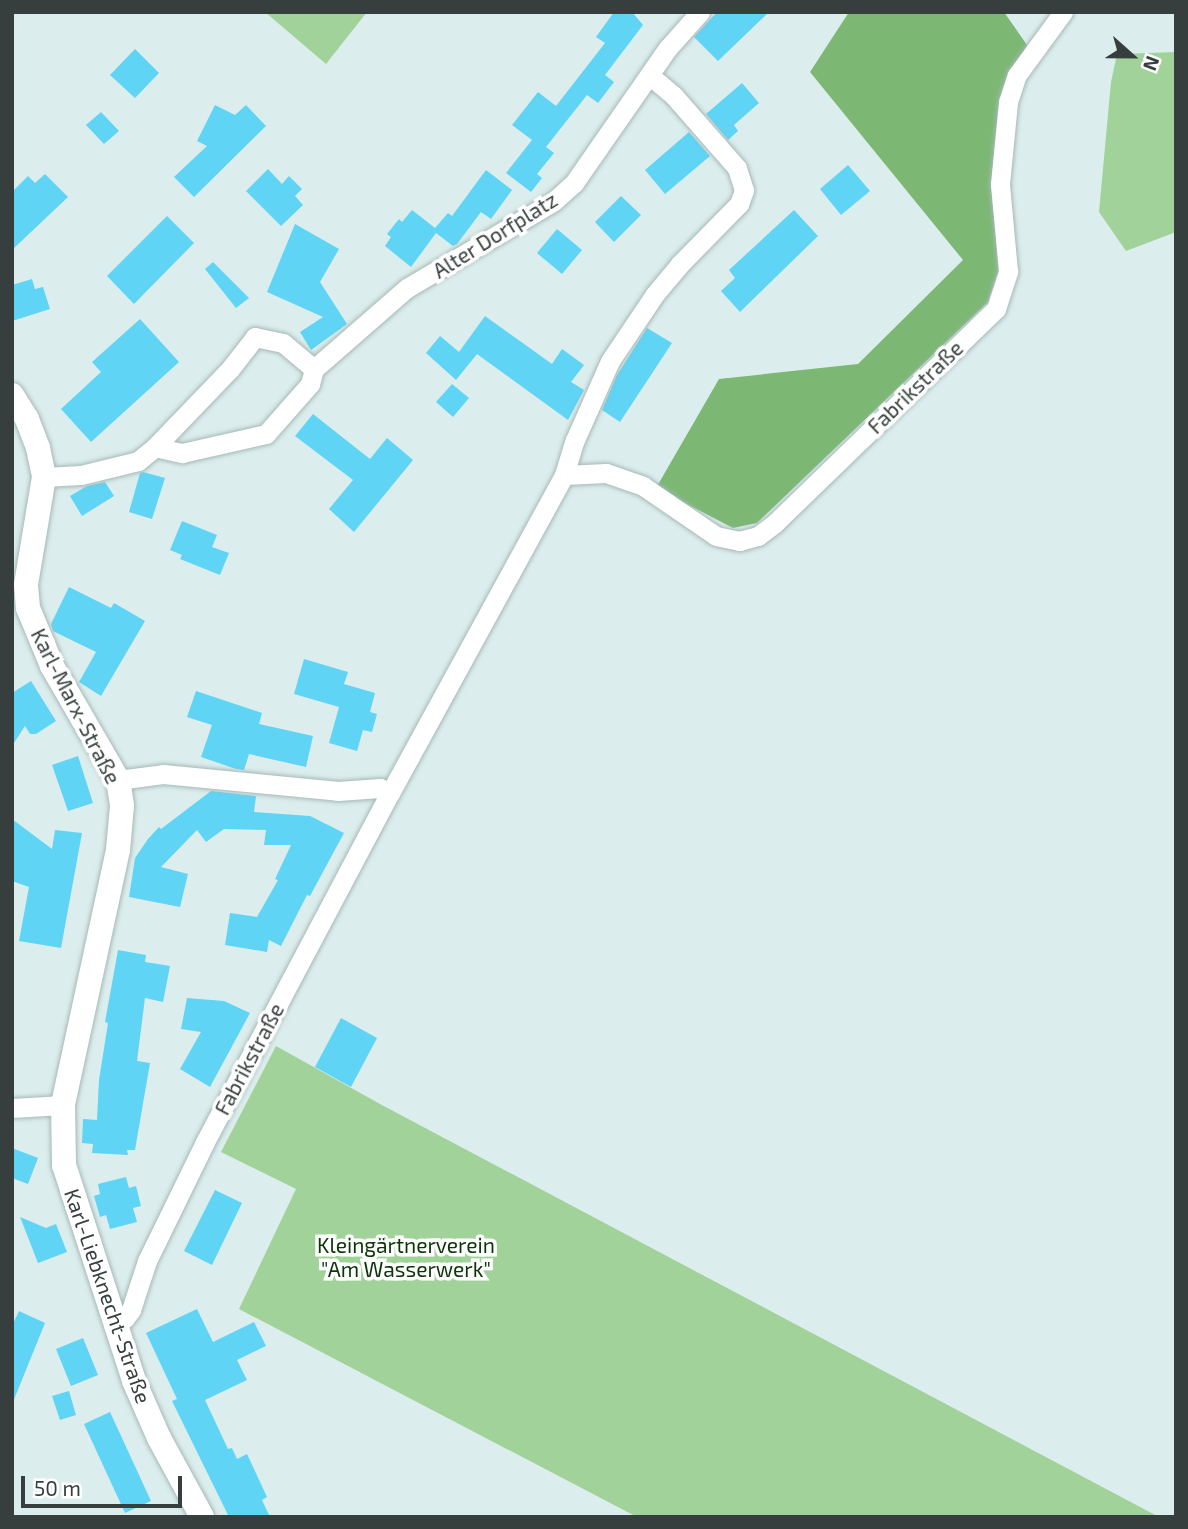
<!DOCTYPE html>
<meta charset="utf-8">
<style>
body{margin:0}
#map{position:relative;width:1188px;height:1529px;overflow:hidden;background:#dbeeed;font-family:"Exo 2",sans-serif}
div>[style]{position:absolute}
.green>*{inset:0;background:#a0d29a}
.forest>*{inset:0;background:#7cb874}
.building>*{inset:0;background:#5fd4f4}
.roads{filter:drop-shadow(0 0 2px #a6b8b7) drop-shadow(0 0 2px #a6b8b7)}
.minor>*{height:19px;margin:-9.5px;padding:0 9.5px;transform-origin:9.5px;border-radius:9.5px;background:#fff}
.tertiary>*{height:24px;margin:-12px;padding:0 12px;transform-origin:12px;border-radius:12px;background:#fff}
span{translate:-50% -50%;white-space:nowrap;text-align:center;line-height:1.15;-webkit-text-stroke:7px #fff;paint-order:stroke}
.street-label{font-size:21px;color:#373f3e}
.park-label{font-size:21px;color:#0a3506}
.frame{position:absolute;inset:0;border:14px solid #373f3e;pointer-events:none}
.north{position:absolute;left:1097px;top:21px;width:70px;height:70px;-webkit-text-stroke:5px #fff;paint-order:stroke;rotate:111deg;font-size:19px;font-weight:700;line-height:28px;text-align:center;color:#373f3e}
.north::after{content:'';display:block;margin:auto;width:24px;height:32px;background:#373f3e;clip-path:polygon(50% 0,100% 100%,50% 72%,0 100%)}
.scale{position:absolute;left:21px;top:1476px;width:161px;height:32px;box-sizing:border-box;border:4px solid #373f3e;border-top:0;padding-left:9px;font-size:21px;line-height:24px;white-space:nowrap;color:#373f3e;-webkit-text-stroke:5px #fff;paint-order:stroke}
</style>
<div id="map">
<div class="green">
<div style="clip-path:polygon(265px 12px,367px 12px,326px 64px)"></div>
<div style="clip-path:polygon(1176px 52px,1176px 232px,1126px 251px,1099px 212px,1111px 82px,1117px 54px)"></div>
<div style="clip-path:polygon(276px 1046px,380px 1104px,1159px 1517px,637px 1517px,239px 1309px,296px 1189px,221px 1152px)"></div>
</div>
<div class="forest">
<div style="clip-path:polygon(849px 12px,1004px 12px,1027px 45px,1017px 75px,1005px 234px,998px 272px,988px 302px,757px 523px,733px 528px,656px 488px,719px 379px,858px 364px,963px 260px,810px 72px)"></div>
</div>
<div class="building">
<div style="clip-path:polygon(614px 12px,632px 12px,643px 25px,605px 75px,614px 82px,598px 103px,587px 95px,546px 147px,554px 153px,537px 174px,542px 178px,531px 192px,506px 173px,532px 140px,512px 125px,538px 92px,556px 106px,605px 43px,596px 37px)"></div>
<div style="clip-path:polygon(717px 12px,769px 12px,718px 61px,694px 37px)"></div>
<div style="clip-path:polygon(135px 49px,159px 73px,135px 98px,110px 75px)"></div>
<div style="clip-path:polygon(742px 83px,759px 103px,734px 125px,738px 131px,728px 140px,706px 114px)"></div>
<div style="clip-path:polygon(215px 105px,235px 115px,246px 105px,266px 126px,194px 197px,174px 177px,207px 146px,197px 141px)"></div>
<div style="clip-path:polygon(101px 112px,119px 131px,104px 144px,86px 125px)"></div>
<div style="clip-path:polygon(689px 132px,710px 156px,665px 194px,645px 170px)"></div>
<div style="clip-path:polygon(848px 165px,870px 191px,841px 215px,820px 189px)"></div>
<div style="clip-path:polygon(268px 169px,282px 184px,289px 176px,302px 189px,295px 196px,303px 205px,281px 226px,246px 191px)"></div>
<div style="clip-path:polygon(486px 170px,512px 190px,491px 219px,481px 212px,457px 244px,453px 246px,436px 233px,411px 267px,385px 246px,391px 237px,387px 234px,399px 219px,402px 222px,412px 210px,435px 228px,448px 213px,452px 216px)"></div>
<div style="clip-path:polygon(45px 174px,68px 197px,12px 250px,12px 192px,28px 176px,35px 183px)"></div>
<div style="clip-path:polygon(621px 196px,641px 215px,614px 242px,595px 222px)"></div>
<div style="clip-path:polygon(794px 210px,818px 236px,740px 312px,721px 291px,735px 278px,729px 270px)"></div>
<div style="clip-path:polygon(167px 216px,194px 243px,134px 304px,107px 276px)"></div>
<div style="clip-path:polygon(295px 224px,339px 249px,320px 282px,347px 324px,311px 350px,300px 332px,323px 317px,267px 292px)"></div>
<div style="clip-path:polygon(557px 229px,582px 250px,562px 274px,537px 253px)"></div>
<div style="clip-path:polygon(213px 262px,249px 298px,236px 308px,205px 269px)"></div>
<div style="clip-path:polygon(32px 279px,35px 289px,43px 287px,50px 309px,12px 321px,12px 285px)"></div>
<div style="clip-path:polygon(485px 316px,552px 364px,562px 349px,584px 365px,571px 382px,584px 390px,568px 420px,477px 354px,456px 380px,426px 353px,440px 336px,459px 352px)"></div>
<div style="clip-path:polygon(140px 319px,179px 362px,91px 442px,61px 409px,101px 372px,92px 362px)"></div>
<div style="clip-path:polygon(647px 328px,672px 343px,620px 422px,602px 410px,617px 375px)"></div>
<div style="clip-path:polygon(452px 384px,469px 398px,453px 417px,436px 402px)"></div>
<div style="clip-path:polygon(313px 414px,370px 459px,387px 438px,413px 460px,354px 532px,329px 509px,353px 480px,295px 436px)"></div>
<div style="clip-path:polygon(143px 472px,165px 478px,152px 519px,129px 512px,140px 473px)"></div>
<div style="clip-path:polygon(105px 482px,114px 496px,82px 516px,70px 496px,87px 486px)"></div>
<div style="clip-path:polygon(182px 521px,217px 535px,212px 547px,229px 553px,220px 575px,180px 559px,182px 555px,170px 550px)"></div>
<div style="clip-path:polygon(69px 587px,111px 608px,114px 603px,145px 621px,101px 696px,79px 682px,96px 652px,53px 631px,51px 624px)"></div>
<div style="clip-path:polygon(304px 659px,348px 672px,344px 684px,375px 693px,370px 712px,377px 714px,372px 732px,363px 730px,357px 751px,329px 743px,339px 707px,294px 694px)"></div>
<div style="clip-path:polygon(31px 681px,56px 721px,36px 734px,30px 734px,25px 726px,12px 746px,12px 693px)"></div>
<div style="clip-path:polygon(196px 691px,262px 713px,259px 724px,313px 736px,306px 767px,249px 754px,244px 770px,236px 769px,201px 757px,212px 725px,187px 717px)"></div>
<div style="clip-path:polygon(78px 756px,93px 803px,68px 811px,52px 765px)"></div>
<div style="clip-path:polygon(211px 791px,256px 796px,254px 812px,310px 816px,344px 833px,310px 896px,307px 895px,281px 946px,269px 940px,267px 952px,225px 945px,230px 913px,257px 917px,278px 880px,275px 879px,291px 845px,264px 845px,266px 830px,224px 829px,206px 842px,197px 830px,161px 867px,188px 874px,180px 907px,129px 897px,135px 858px,148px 839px,159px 827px,161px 829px)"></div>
<div style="clip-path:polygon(12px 819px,52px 849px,55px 830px,82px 833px,61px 948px,19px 941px,29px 887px,12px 881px)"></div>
<div style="clip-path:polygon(118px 950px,146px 955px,145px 962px,170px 966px,163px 1002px,145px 998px,137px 1061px,150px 1063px,135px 1150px,127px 1150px,128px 1155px,92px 1153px,93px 1144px,82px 1143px,83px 1119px,97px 1120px,99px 1080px,108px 1023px,105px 1022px)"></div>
<div style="clip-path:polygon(187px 998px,224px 1001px,250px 1013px,210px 1087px,180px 1069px,201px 1032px,181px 1029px)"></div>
<div style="clip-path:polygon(341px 1018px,377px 1038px,351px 1087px,315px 1067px)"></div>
<div style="clip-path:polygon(12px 1148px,38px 1158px,28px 1184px,12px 1178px)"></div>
<div style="clip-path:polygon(126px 1177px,129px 1188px,136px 1186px,141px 1206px,133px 1208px,137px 1222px,110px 1229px,106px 1215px,100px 1217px,94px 1196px,100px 1194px,98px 1184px)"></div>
<div style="clip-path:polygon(215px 1190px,242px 1203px,212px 1265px,184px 1251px)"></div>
<div style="clip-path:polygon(20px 1217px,46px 1228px,56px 1224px,67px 1252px,38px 1263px)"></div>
<div style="clip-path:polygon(197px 1309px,213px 1342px,254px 1322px,266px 1346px,237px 1360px,247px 1380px,205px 1400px,228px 1449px,232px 1448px,237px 1459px,247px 1454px,267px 1497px,262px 1500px,270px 1517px,229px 1517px,172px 1401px,177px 1399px,146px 1333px)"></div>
<div style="clip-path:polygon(19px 1311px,45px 1323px,13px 1402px,12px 1326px)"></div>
<div style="clip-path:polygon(83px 1338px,98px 1375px,71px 1386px,56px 1349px)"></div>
<div style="clip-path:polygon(69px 1391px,76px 1415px,60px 1420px,52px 1396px)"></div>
<div style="clip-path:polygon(110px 1412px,151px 1501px,125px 1513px,84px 1424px)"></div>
</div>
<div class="roads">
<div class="minor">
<div style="left:314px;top:369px;width:123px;rotate:-41.1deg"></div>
<div style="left:407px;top:288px;width:171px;rotate:-30.6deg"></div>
<div style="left:554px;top:201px;width:27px;rotate:-42deg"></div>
<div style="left:574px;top:183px;width:165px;rotate:-55.2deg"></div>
<div style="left:668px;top:48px;width:48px;rotate:-48.4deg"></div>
<div style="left:564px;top:475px;width:37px;rotate:-73deg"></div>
<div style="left:575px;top:440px;width:86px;rotate:-66.1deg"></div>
<div style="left:610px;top:361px;width:81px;rotate:-56.1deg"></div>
<div style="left:655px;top:294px;width:38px;rotate:-50deg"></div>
<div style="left:679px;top:265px;width:86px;rotate:-45.5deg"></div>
<div style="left:739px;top:204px;width:15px;rotate:-70deg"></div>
<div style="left:744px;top:190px;width:23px;rotate:-108deg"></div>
<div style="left:737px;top:168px;width:97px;rotate:-131.2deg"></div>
<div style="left:673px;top:95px;width:30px;rotate:-140deg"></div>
<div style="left:44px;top:477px;width:37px;rotate:-3deg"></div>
<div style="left:81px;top:475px;width:59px;rotate:-13.8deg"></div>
<div style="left:138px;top:461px;width:22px;rotate:-39deg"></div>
<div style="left:155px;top:447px;width:28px;rotate:13deg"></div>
<div style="left:182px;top:453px;width:86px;rotate:-12.7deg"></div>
<div style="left:266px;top:434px;width:67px;rotate:-48.7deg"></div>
<div style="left:310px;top:384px;width:16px;rotate:-75deg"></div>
<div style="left:314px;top:369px;width:40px;rotate:-140deg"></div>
<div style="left:283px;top:343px;width:29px;rotate:-168deg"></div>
<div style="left:255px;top:337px;width:41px;rotate:128deg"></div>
<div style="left:230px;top:369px;width:108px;rotate:133.9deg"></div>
<div style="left:118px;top:780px;width:45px;rotate:-7.6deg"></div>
<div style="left:163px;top:774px;width:176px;rotate:5.5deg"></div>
<div style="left:338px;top:791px;width:42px;rotate:-4.1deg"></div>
<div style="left:380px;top:788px;width:11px;rotate:27deg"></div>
<div style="left:12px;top:1108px;width:51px;rotate:-3.4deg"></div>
<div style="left:113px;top:1325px;width:14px;rotate:-30deg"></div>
<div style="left:125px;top:1318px;width:10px;rotate:-53deg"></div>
<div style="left:131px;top:1310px;width:52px;rotate:-71.9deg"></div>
<div style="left:147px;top:1261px;width:132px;rotate:-64deg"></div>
<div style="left:205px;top:1142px;width:395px;rotate:-62.1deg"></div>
<div style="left:390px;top:793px;width:362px;rotate:-61.3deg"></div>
<div style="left:564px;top:475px;width:42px;rotate:-2.7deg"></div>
<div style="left:606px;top:473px;width:39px;rotate:19deg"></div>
<div style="left:643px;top:486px;width:88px;rotate:34.4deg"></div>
<div style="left:716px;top:536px;width:24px;rotate:12deg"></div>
<div style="left:739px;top:541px;width:20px;rotate:-15deg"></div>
<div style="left:758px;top:536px;width:21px;rotate:-37deg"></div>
<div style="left:775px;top:523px;width:308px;rotate:-44.1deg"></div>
<div style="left:996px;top:309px;width:40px;rotate:-72deg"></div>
<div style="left:1008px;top:271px;width:87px;rotate:-95.3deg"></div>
<div style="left:1000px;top:184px;width:82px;rotate:-84.4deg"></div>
<div style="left:1008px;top:102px;width:28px;rotate:-72deg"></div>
<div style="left:1017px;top:75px;width:78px;rotate:-53.9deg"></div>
</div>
<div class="tertiary">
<div style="left:12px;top:395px;width:28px;rotate:58deg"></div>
<div style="left:27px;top:419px;width:31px;rotate:69deg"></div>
<div style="left:38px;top:448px;width:30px;rotate:78deg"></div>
<div style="left:44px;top:477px;width:109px;rotate:99.5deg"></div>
<div style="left:26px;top:585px;width:23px;rotate:85deg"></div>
<div style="left:28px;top:608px;width:63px;rotate:67.5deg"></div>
<div style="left:52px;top:666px;width:132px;rotate:59.9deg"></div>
<div style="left:118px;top:780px;width:26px;rotate:81deg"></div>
<div style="left:122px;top:806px;width:44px;rotate:95.2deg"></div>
<div style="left:118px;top:850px;width:261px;rotate:102.2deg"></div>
<div style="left:63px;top:1105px;width:60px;rotate:89deg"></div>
<div style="left:64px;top:1165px;width:227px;rotate:72deg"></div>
<div style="left:134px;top:1381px;width:62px;rotate:66.3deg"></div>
<div style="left:159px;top:1438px;width:90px;rotate:61.4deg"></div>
</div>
</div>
<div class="street-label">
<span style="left:495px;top:235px;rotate:-32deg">Alter Dorfplatz</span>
<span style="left:915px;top:387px;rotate:-44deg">Fabrikstraße</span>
<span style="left:76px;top:706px;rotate:63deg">Karl-Marx-Straße</span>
<span style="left:249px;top:1059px;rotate:-62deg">Fabrikstraße</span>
<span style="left:108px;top:1296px;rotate:71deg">Karl-Liebknecht-Straße</span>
</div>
<div class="park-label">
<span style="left:406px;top:1257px">Kleingärtnerverein<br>"Am Wasserwerk"</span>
</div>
<div class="frame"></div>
<div class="north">N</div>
<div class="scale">50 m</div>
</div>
